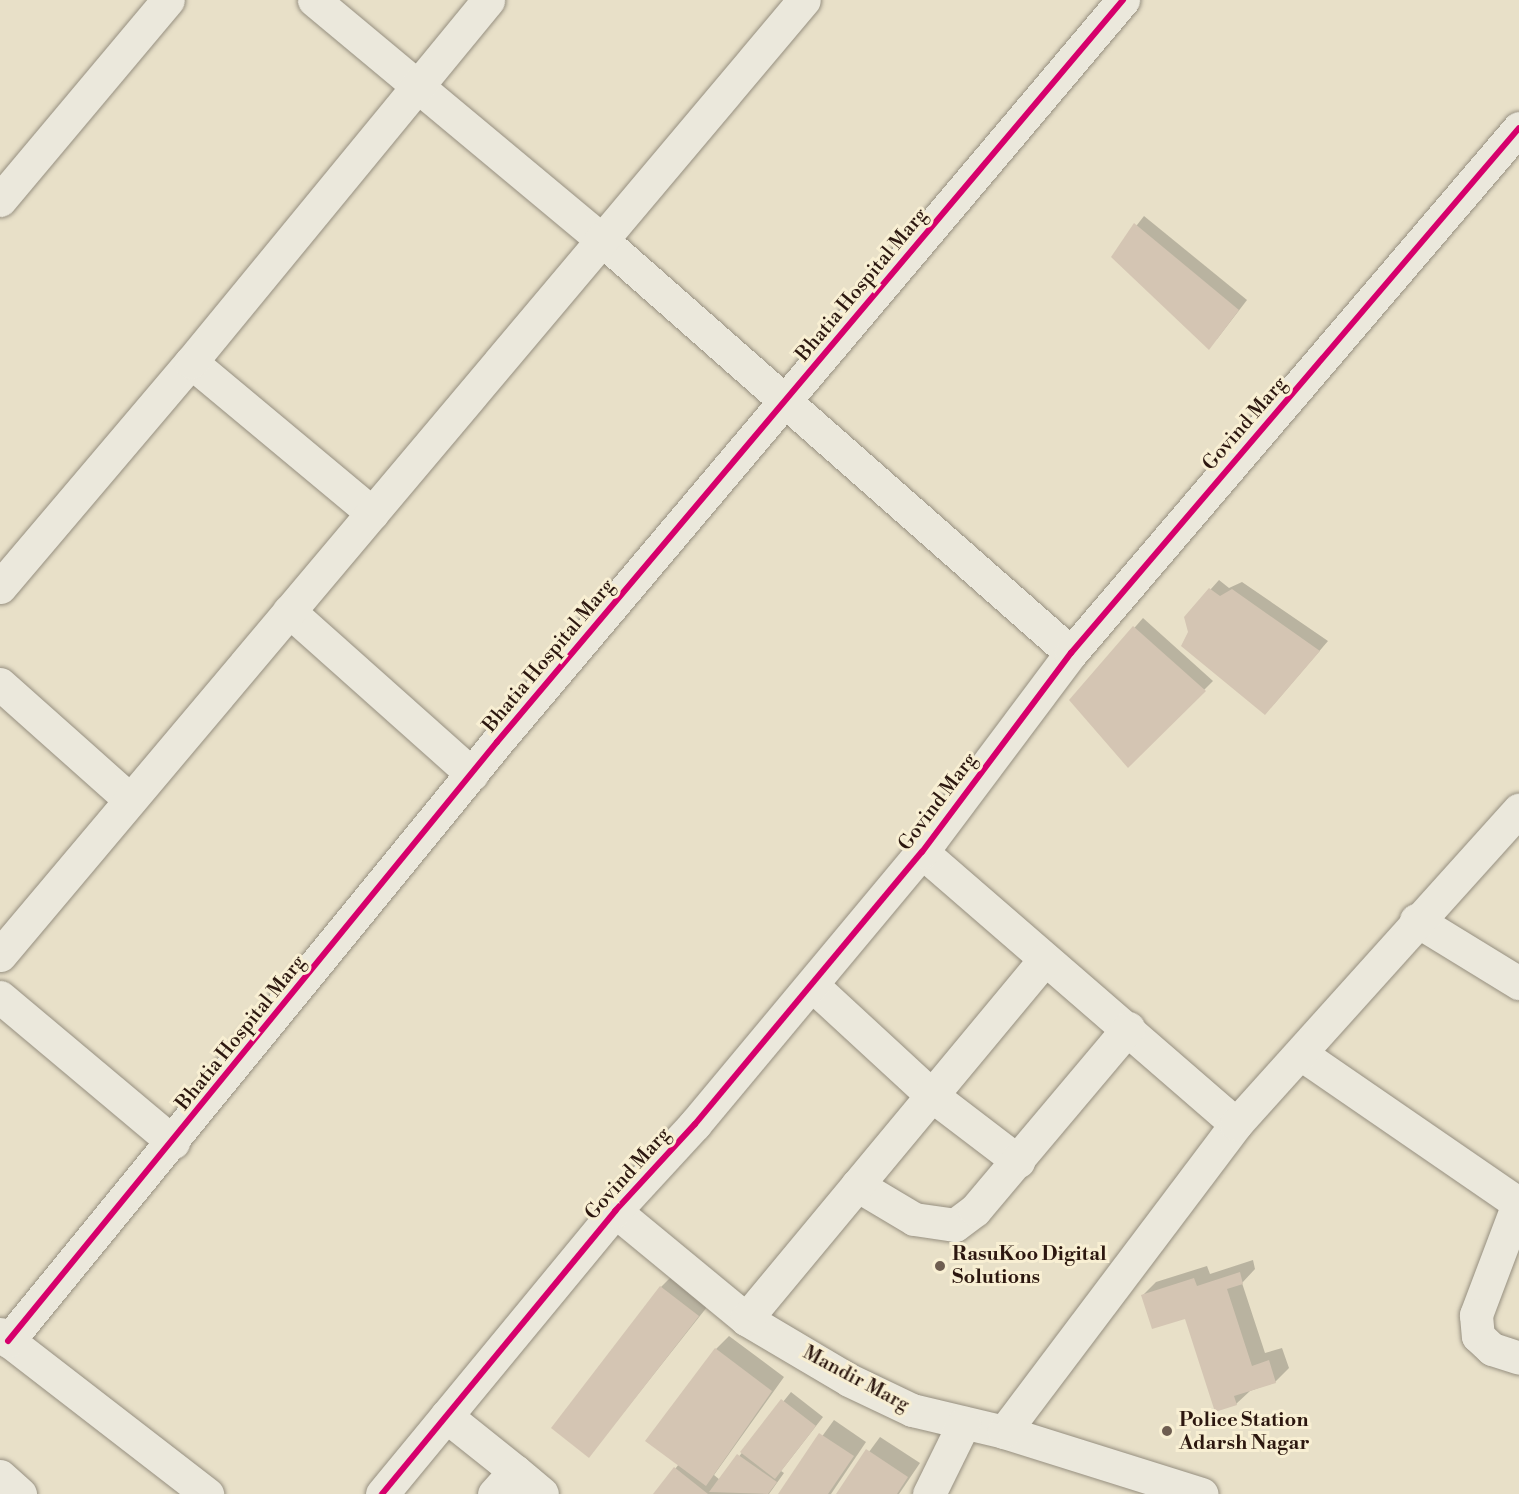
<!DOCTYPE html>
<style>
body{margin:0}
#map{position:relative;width:1519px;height:1494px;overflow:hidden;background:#e8e0c8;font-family:"Libre Bodoni",serif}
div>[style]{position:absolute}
.shadow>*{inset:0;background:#0003}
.building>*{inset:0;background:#d4c5b3}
.roads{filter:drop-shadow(0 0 2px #968f80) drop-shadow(0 0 2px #968f80)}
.minor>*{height:33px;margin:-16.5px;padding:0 16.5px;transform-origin:16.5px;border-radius:16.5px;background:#ebe8dc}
.cycleway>*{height:6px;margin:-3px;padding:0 3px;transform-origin:3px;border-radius:3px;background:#d6006c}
.dots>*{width:16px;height:16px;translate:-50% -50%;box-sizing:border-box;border:3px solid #f8efd3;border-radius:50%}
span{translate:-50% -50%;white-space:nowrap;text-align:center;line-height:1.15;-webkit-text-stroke:6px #f8efd3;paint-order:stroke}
.street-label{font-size:20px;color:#2c170f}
.poi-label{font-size:20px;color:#2c170f;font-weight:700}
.left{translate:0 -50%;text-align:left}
</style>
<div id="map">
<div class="shadow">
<div style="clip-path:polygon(1144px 216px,1247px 300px,1217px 339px,1112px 257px)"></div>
<div style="clip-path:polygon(1219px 580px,1229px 588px,1242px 582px,1328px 641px,1274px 704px,1190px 632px,1186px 617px)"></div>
<div style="clip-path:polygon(1143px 618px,1213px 681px,1128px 766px,1071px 700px)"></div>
<div style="clip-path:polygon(1253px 1260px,1255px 1269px,1242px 1283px,1265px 1353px,1282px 1348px,1289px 1368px,1275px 1382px,1250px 1391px,1236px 1404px,1186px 1317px,1143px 1295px,1156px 1282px,1207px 1266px,1210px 1274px)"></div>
<div style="clip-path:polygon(674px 1274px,711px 1302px,589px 1456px,661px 1287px)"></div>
<div style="clip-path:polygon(729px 1336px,784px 1377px,714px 1475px,720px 1480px,791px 1392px,823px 1417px,781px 1471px,784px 1473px,769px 1494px,655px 1494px,679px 1464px,716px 1349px)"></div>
<div style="clip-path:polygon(834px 1420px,866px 1442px,831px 1494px,780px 1494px)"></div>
<div style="clip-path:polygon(880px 1437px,920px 1463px,899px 1494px,838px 1494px)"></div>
</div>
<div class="building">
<div style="clip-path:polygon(1134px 223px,1239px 310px,1209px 350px,1111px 257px)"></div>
<div style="clip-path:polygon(1209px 588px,1220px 596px,1232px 589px,1320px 651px,1265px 715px,1181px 646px,1188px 632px,1184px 617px)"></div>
<div style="clip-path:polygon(1133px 626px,1206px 691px,1128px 768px,1069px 700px)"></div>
<div style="clip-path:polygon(1240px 1272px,1243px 1284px,1227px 1289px,1252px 1366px,1269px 1360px,1276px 1383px,1234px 1396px,1237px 1405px,1215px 1412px,1185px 1319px,1152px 1329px,1141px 1295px,1194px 1278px,1197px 1286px)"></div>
<div style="clip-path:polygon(660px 1286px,699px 1316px,589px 1458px,551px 1428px)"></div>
<div style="clip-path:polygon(715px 1348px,772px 1391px,706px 1486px,645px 1441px)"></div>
<div style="clip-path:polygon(781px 1399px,816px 1426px,775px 1479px,740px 1452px)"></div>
<div style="clip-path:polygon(819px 1433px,854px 1456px,828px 1494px,778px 1494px)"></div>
<div style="clip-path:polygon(866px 1449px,908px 1477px,897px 1494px,836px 1494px)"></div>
<div style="clip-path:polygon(737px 1454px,777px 1482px,768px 1494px,709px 1492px)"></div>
<div style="clip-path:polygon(674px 1467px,708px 1494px,653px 1494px)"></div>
</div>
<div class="roads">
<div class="minor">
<div style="left:314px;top:0;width:373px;rotate:39.8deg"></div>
<div style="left:601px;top:239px;width:626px;rotate:41.38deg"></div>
<div style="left:0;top:200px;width:261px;rotate:-50deg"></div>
<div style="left:191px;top:362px;width:236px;rotate:39.8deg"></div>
<div style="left:0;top:587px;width:295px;rotate:-49.7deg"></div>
<div style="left:191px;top:362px;width:468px;rotate:-50.6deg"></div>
<div style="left:289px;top:611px;width:245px;rotate:41.7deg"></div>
<div style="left:0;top:684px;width:174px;rotate:41.7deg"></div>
<div style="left:922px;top:852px;width:415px;rotate:40.9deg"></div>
<div style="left:1416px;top:920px;width:121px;rotate:31.5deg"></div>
<div style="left:0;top:955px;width:1248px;rotate:-49.91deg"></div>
<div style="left:812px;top:985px;width:161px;rotate:42.7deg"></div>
<div style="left:930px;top:1094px;width:111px;rotate:37.3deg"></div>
<div style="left:0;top:997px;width:226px;rotate:40deg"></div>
<div style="left:1301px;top:1054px;width:263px;rotate:34.5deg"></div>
<div style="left:857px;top:1185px;width:66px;rotate:30.8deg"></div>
<div style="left:914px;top:1219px;width:41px;rotate:8.3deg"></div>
<div style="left:955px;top:1225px;width:25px;rotate:-37deg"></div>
<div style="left:975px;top:1210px;width:238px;rotate:-49.9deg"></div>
<div style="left:1519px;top:1201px;width:122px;rotate:110.7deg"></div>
<div style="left:1476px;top:1315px;width:21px;rotate:85deg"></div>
<div style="left:1478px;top:1336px;width:19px;rotate:43deg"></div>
<div style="left:1492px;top:1349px;width:28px;rotate:18deg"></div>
<div style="left:615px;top:1211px;width:170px;rotate:39.5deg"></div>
<div style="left:746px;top:1319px;width:120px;rotate:30.6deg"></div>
<div style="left:849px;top:1380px;width:70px;rotate:25.5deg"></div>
<div style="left:912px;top:1410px;width:95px;rotate:13.4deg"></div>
<div style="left:1004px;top:1432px;width:207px;rotate:17.4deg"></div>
<div style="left:746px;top:1319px;width:468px;rotate:-50.3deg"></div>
<div style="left:0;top:1334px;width:262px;rotate:37.7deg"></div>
<div style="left:8px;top:1341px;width:773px;rotate:-50.77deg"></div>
<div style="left:497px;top:742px;width:971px;rotate:-49.85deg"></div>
<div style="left:446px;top:1416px;width:88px;rotate:38.6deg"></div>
<div style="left:1004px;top:1432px;width:386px;rotate:-53deg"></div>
<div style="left:1236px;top:1124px;width:423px;rotate:-48deg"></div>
<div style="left:0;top:1476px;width:27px;rotate:42deg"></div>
<div style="left:382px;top:1494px;width:367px;rotate:-50.5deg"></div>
<div style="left:615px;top:1211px;width:118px;rotate:-47.4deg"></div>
<div style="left:695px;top:1124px;width:354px;rotate:-50.2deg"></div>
<div style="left:922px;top:852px;width:249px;rotate:-53.2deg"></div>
<div style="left:1071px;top:653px;width:690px;rotate:-49.52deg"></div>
<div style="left:494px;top:1494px;width:31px;rotate:-48deg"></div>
<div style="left:515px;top:1471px;width:35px;rotate:40deg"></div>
<div style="left:929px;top:1494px;width:79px;rotate:-63.8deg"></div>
</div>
</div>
<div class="cycleway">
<div style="left:8px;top:1341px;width:773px;rotate:-50.77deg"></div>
<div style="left:497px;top:742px;width:971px;rotate:-49.85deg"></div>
<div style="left:382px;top:1494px;width:367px;rotate:-50.5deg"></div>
<div style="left:615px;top:1211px;width:118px;rotate:-47.4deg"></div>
<div style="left:695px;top:1124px;width:354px;rotate:-50.2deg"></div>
<div style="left:922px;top:852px;width:249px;rotate:-53.2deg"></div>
<div style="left:1071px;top:653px;width:690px;rotate:-49.52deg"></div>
</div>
<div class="dots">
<div style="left:940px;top:1266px;background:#6e5d50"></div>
<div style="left:1167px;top:1431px;background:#6e5d50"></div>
</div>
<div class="street-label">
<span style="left:862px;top:285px;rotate:-50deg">Bhatia Hospital Marg</span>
<span style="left:1245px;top:424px;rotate:-49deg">Govind Marg</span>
<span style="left:549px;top:656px;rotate:-50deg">Bhatia Hospital Marg</span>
<span style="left:938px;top:802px;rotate:-53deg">Govind Marg</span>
<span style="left:241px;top:1033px;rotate:-51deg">Bhatia Hospital Marg</span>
<span style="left:628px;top:1174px;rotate:-48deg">Govind Marg</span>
<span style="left:856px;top:1379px;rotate:28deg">Mandir Marg</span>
</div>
<div class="poi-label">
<span class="left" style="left:952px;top:1266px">RasuKoo Digital<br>Solutions</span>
<span class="left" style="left:1179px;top:1432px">Police Station<br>Adarsh Nagar</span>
</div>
</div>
